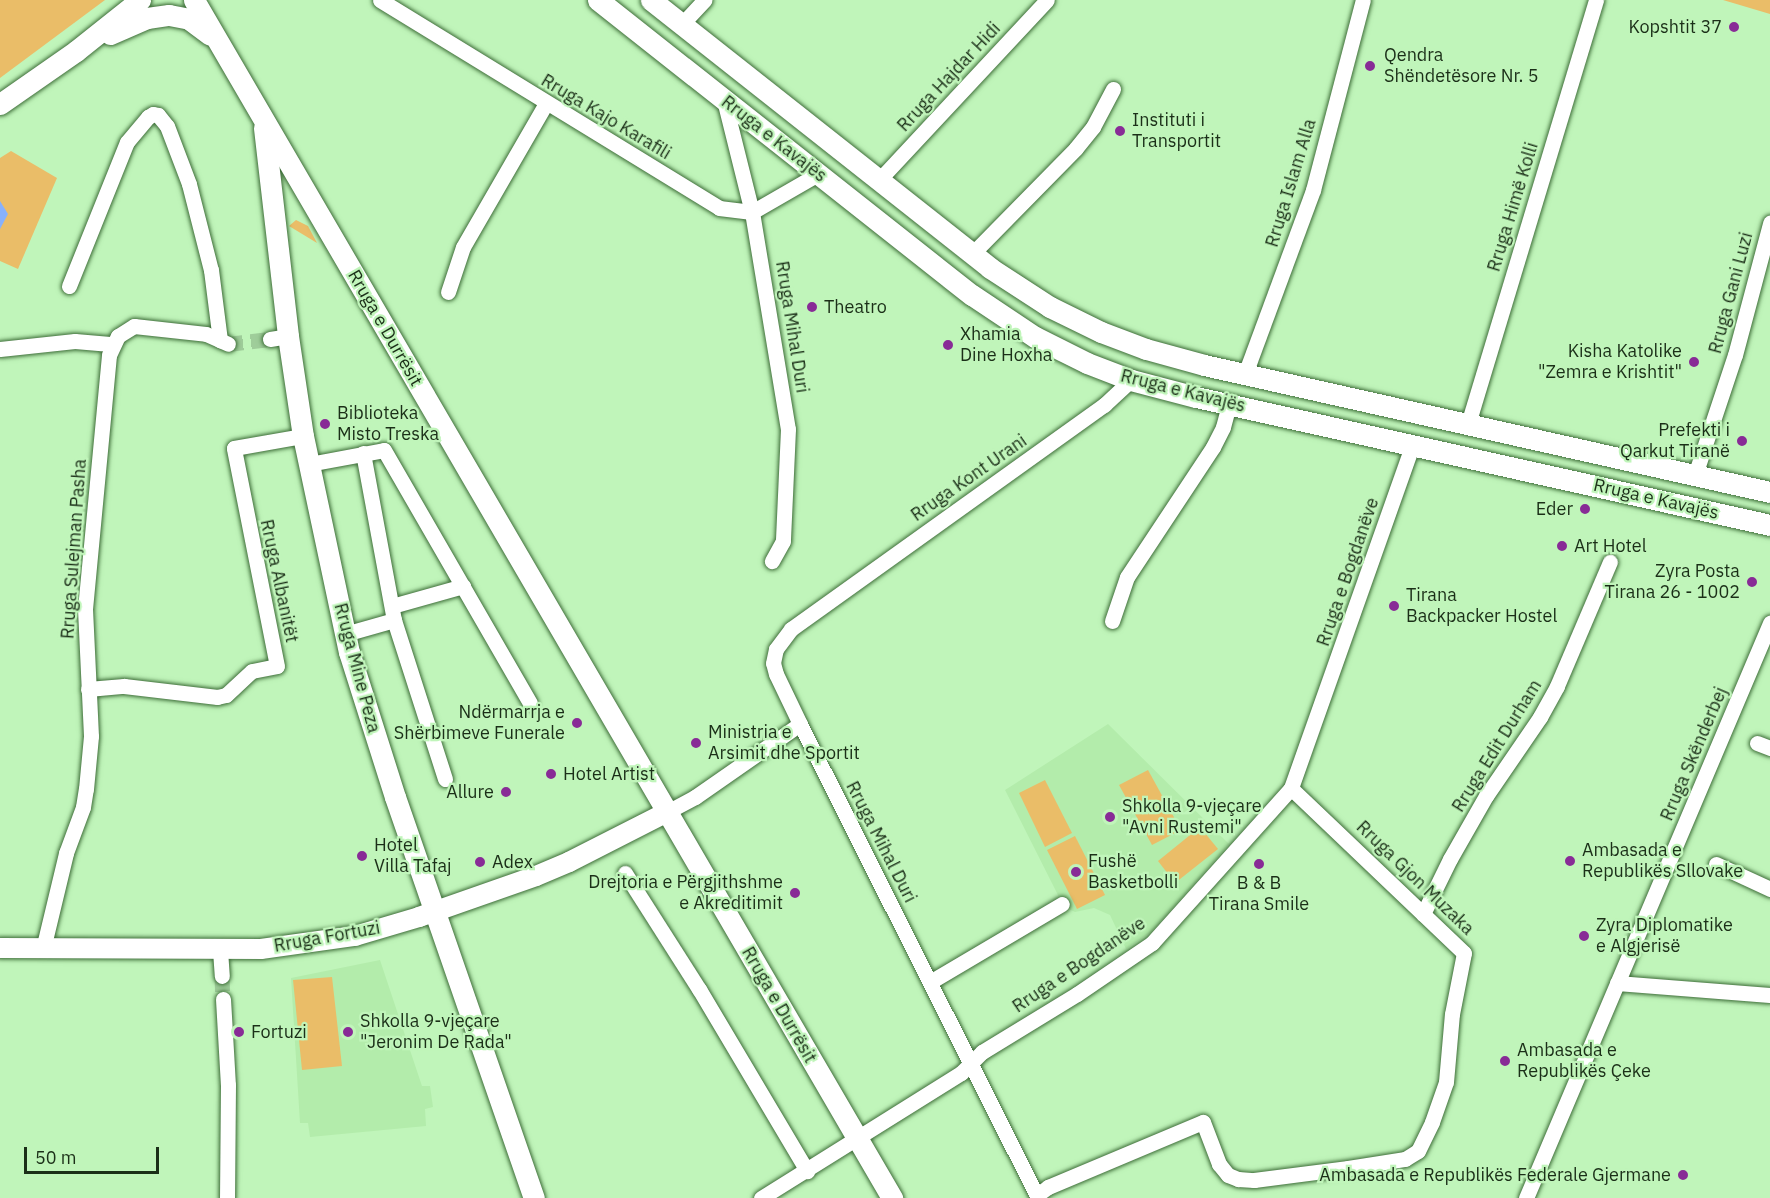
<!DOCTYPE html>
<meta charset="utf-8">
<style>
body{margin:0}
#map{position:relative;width:1770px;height:1198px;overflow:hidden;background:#c0f5ba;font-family:"IBM Plex Sans",sans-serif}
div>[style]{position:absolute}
.built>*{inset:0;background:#b3ecab}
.green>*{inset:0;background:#eabd68}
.water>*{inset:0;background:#87b1fc}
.minor-tunnel>*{height:15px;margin-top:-7.5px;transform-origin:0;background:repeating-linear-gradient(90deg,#9fcd9a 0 15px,transparent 0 23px)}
.roads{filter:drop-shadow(0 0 2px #3d6d38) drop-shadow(0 0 2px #3d6d38)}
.minor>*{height:15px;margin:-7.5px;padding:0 7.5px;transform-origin:7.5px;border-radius:7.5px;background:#fff}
.tertiary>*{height:20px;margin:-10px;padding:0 10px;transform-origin:10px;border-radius:10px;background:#fff}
.secondary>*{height:21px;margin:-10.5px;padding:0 10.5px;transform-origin:10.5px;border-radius:10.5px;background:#fff}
.dots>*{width:16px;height:16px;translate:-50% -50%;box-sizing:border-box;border:3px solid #c0f5ba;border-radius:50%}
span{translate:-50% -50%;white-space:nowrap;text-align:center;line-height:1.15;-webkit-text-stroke:4.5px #c0f5ba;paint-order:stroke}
.poi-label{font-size:18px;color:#1b2f18}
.right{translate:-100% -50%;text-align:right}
.left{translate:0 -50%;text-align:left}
.street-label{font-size:18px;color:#1b2f18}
.scale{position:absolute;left:24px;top:1147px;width:135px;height:27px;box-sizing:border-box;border:3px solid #1b2f18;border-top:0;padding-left:8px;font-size:18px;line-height:21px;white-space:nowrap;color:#1b2f18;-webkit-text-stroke:4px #c0f5ba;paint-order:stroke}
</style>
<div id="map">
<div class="built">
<div style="clip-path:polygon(1108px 724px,1229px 844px,1151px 932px,1126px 949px,1110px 915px,1094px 908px,1075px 912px,1064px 907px,1005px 790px)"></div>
<div style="clip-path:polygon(380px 960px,422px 1086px,430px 1086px,433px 1107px,425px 1109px,426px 1126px,310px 1137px,308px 1123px,300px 1123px,291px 978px)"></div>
</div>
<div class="green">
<div style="clip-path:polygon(0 0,105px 0,0 78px)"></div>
<div style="clip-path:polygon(1723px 0,1770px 0,1770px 14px)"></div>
<div style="clip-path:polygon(11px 151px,57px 178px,18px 269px,0 261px,0 158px)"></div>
<div style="clip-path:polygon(296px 220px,308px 226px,317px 243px,289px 226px)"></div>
<div style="clip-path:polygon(1148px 770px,1181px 830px,1152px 845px,1119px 785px)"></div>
<div style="clip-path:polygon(1045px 780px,1072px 833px,1045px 847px,1019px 793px)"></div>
<div style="clip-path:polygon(1200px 827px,1218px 849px,1175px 883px,1158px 861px)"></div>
<div style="clip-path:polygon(1075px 836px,1105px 895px,1077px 909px,1047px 850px)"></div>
<div style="clip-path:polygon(332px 977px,342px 1066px,302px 1070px,293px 980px)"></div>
</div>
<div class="water">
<div style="clip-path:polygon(0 201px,8px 214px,0 229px)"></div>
</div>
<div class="minor-tunnel">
<div style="left:228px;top:344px;width:42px;rotate:-6.8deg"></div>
<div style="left:222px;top:976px;width:23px;rotate:88deg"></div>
</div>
<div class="roads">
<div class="minor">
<div style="left:380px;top:0;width:398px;rotate:31.5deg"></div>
<div style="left:719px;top:208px;width:33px;rotate:7deg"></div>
<div style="left:752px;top:212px;width:76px;rotate:-29.9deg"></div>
<div style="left:682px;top:24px;width:33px;rotate:-47deg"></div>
<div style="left:724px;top:100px;width:115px;rotate:76deg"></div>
<div style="left:752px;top:212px;width:220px;rotate:80.6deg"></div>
<div style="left:788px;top:429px;width:112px;rotate:92.6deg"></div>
<div style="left:783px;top:541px;width:23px;rotate:119deg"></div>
<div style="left:879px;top:180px;width:246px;rotate:-47deg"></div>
<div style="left:972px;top:254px;width:148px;rotate:-45.5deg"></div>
<div style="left:1076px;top:148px;width:27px;rotate:-51deg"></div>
<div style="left:1093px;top:127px;width:43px;rotate:-62.2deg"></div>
<div style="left:69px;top:286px;width:155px;rotate:-68.1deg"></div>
<div style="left:127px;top:142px;width:33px;rotate:-50deg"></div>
<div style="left:148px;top:117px;width:6px;rotate:-31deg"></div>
<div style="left:153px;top:114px;width:5px;rotate:11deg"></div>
<div style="left:158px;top:115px;width:14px;rotate:51deg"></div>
<div style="left:167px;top:126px;width:62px;rotate:69.2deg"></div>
<div style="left:189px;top:184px;width:89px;rotate:75.7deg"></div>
<div style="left:211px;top:270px;width:71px;rotate:82.7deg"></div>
<div style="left:448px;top:292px;width:47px;rotate:-71.6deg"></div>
<div style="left:463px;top:247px;width:166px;rotate:-60deg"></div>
<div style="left:270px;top:339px;width:18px;rotate:-9deg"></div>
<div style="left:0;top:349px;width:75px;rotate:-6.1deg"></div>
<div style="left:75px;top:341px;width:38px;rotate:5deg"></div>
<div style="left:1245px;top:374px;width:196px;rotate:-69.7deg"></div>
<div style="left:1313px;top:190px;width:196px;rotate:-75.3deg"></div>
<div style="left:1468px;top:424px;width:443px;rotate:-73.2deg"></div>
<div style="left:363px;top:453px;width:170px;rotate:79.5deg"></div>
<div style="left:394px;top:620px;width:167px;rotate:72.2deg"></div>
<div style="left:309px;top:464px;width:76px;rotate:-10.6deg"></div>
<div style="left:384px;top:450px;width:292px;rotate:60deg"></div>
<div style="left:1695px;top:475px;width:126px;rotate:-71.6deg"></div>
<div style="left:1735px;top:355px;width:137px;rotate:-75.1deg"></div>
<div style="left:392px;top:606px;width:74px;rotate:-15.7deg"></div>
<div style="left:1112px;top:621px;width:46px;rotate:-71.2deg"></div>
<div style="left:1127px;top:577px;width:156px;rotate:-56.5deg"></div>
<div style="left:1213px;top:447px;width:22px;rotate:-63deg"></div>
<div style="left:1223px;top:427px;width:24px;rotate:-75deg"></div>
<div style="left:345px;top:634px;width:51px;rotate:-15.9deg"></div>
<div style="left:88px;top:689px;width:36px;rotate:-5deg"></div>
<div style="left:124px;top:686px;width:94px;rotate:6.7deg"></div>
<div style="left:217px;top:697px;width:9px;rotate:-13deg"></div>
<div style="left:226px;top:695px;width:35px;rotate:-43deg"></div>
<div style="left:252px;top:671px;width:25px;rotate:-11deg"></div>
<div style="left:277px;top:666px;width:222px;rotate:-101.2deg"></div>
<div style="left:234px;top:448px;width:70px;rotate:-9.9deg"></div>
<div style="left:1757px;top:743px;width:14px;rotate:21deg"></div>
<div style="left:667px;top:812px;width:32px;rotate:-28deg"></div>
<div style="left:695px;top:797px;width:128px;rotate:-34.8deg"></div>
<div style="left:1716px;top:864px;width:60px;rotate:24.8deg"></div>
<div style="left:625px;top:873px;width:138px;rotate:57.5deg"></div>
<div style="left:699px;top:989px;width:212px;rotate:59.3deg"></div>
<div style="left:1423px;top:914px;width:61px;rotate:-63.9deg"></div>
<div style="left:1450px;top:859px;width:73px;rotate:-60.3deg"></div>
<div style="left:1486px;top:796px;width:96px;rotate:-55.6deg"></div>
<div style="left:1540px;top:717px;width:35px;rotate:-61deg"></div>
<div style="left:1557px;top:686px;width:135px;rotate:-66.9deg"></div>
<div style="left:43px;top:949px;width:99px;rotate:-76.5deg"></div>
<div style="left:66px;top:853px;width:49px;rotate:-69.7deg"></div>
<div style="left:83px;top:807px;width:18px;rotate:-81deg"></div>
<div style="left:86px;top:789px;width:53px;rotate:-84.6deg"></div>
<div style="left:91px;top:736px;width:127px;rotate:-92.7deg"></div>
<div style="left:85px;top:609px;width:255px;rotate:-84.6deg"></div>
<div style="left:109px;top:355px;width:21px;rotate:-65deg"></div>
<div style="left:118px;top:336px;width:19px;rotate:-32deg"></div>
<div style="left:134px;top:326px;width:72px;rotate:6.3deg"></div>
<div style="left:206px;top:334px;width:24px;rotate:24deg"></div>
<div style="left:220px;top:950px;width:26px;rotate:86deg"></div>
<div style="left:930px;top:982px;width:153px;rotate:-30.6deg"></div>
<div style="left:1617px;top:983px;width:153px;rotate:4.5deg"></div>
<div style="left:223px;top:999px;width:86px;rotate:86.7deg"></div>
<div style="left:228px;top:1085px;width:113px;rotate:90.5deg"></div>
<div style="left:1037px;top:1195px;width:14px;rotate:-36deg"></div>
<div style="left:1048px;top:1187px;width:168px;rotate:-22.8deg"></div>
<div style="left:1203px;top:1122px;width:45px;rotate:69.1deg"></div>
<div style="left:1219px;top:1164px;width:14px;rotate:51deg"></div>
<div style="left:1228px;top:1175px;width:11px;rotate:22deg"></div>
<div style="left:1238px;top:1179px;width:16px;rotate:4deg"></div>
<div style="left:1254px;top:1180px;width:95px;rotate:-7.3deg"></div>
<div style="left:1348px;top:1168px;width:58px;rotate:-9deg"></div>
<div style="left:1405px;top:1159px;width:15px;rotate:-32deg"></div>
<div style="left:1418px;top:1151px;width:32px;rotate:-64deg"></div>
<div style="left:1432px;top:1122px;width:42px;rotate:-70.7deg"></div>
<div style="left:1446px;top:1082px;width:68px;rotate:-85deg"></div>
<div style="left:1452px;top:1014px;width:62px;rotate:-78.9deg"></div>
<div style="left:1464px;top:953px;width:239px;rotate:-136.4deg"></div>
<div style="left:761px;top:1198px;width:236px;rotate:-32deg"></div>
<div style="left:961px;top:1073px;width:30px;rotate:-45deg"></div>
<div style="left:982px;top:1052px;width:111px;rotate:-31.4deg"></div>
<div style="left:1077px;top:994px;width:91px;rotate:-34.2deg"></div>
<div style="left:1152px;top:943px;width:208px;rotate:-48.1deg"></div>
<div style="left:1291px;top:788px;width:365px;rotate:-70.5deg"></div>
<div style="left:1038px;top:1198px;width:530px;rotate:-116.66deg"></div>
<div style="left:800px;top:724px;width:55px;rotate:-115.6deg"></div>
<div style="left:776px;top:674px;width:11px;rotate:-105deg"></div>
<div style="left:773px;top:663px;width:14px;rotate:-78deg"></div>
<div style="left:776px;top:649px;width:25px;rotate:-53deg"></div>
<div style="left:791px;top:629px;width:385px;rotate:-35.6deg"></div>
<div style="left:1104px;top:405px;width:37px;rotate:-43deg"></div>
<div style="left:1526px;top:1198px;width:625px;rotate:-67.01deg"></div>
</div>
<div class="tertiary">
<div style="left:0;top:948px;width:261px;rotate:0.2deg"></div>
<div style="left:261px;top:949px;width:95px;rotate:-7.9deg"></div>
<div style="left:355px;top:936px;width:67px;rotate:-16.5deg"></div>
<div style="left:419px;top:917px;width:124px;rotate:-19.3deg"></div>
<div style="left:536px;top:876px;width:36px;rotate:-23deg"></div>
<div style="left:569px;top:862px;width:110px;rotate:-27deg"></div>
</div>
<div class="secondary">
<div style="left:194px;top:0;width:1387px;rotate:59.77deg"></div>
<div style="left:598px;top:0;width:476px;rotate:38.3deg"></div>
<div style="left:972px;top:295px;width:76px;rotate:33.7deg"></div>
<div style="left:1035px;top:337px;width:58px;rotate:26.6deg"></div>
<div style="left:1087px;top:363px;width:47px;rotate:21.1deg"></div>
<div style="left:1131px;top:380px;width:67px;rotate:14.7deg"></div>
<div style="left:1196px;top:397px;width:588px;rotate:12.57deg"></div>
<div style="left:651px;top:0;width:432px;rotate:38.3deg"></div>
<div style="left:990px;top:268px;width:72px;rotate:33deg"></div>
<div style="left:1050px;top:307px;width:57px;rotate:26.1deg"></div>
<div style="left:1101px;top:332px;width:48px;rotate:20.7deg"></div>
<div style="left:1146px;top:349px;width:60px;rotate:15.4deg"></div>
<div style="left:1204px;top:365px;width:580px;rotate:12.65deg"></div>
<div style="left:110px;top:34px;width:40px;rotate:-23.4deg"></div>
<div style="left:147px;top:18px;width:22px;rotate:-8deg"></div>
<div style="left:169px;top:15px;width:20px;rotate:11deg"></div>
<div style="left:189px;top:19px;width:26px;rotate:37deg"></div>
<div style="left:0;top:104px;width:93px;rotate:-34.9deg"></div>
<div style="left:76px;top:51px;width:82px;rotate:-38.6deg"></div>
<div style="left:264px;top:128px;width:209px;rotate:83.4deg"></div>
<div style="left:288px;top:336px;width:101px;rotate:81.5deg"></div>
<div style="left:303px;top:436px;width:221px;rotate:78deg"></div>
<div style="left:349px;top:652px;width:152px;rotate:72.4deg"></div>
<div style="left:395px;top:797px;width:424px;rotate:70.9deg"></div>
</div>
</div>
<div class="dots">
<div style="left:1734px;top:27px;background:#882b96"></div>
<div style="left:1370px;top:66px;background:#882b96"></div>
<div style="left:1120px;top:131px;background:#882b96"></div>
<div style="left:812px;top:307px;background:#882b96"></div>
<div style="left:948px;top:345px;background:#882b96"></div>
<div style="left:1694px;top:362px;background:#882b96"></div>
<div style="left:325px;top:424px;background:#882b96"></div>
<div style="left:1742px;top:441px;background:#882b96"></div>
<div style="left:1585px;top:509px;background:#882b96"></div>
<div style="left:1562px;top:546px;background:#882b96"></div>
<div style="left:1752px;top:582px;background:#882b96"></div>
<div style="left:1394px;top:606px;background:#882b96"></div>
<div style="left:577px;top:723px;background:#882b96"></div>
<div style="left:696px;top:743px;background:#882b96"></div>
<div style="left:551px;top:774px;background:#882b96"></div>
<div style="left:506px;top:792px;background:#882b96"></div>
<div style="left:1110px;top:817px;background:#882b96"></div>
<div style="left:362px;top:856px;background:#882b96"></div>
<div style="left:1570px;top:861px;background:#882b96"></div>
<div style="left:480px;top:862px;background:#882b96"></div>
<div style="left:1259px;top:864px;background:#882b96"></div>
<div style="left:1076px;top:872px;background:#882b96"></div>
<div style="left:795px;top:893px;background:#882b96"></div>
<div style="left:1584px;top:936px;background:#882b96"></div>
<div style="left:239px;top:1032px;background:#882b96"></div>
<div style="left:348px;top:1032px;background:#882b96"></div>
<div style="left:1505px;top:1061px;background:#882b96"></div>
<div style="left:1683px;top:1175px;background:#882b96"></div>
</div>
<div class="poi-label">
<span class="right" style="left:1722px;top:27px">Kopshtit 37</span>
<span class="left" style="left:1384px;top:66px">Qendra<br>Shëndetësore Nr. 5</span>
<span class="left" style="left:1132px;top:131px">Instituti i<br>Transportit</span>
<span class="left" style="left:824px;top:307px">Theatro</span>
<span class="left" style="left:960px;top:345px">Xhamia<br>Dine Hoxha</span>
<span class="right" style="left:1682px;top:362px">Kisha Katolike<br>"Zemra e Krishtit"</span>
<span class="left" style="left:337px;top:424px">Biblioteka<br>Misto Treska</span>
<span class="right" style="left:1730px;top:441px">Prefekti i<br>Qarkut Tiranë</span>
<span class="right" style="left:1573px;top:509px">Eder</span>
<span class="left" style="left:1574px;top:546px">Art Hotel</span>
<span class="right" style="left:1740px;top:582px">Zyra Posta<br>Tirana 26 - 1002</span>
<span class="left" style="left:1406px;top:606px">Tirana<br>Backpacker Hostel</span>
<span class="right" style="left:565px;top:723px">Ndërmarrja e<br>Shërbimeve Funerale</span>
<span class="left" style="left:708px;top:743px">Ministria e<br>Arsimit dhe Sportit</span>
<span class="left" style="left:563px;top:774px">Hotel Artist</span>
<span class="right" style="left:494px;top:792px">Allure</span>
<span class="left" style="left:1122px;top:817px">Shkolla 9-vjeçare<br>"Avni Rustemi"</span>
<span class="left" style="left:374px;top:856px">Hotel<br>Villa Tafaj</span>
<span class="left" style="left:1582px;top:861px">Ambasada e<br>Republikës Sllovake</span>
<span class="left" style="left:492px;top:862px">Adex</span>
<span class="left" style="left:1088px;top:872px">Fushë<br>Basketbolli</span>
<span class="right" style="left:783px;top:893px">Drejtoria e Përgjithshme<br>e Akreditimit</span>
<span style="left:1259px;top:894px">B &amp; B<br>Tirana Smile</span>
<span class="left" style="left:1596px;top:936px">Zyra Diplomatike<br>e Algjerisë</span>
<span class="left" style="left:360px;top:1032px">Shkolla 9-vjeçare<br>"Jeronim De Rada"</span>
<span class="left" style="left:251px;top:1032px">Fortuzi</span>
<span class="left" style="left:1517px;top:1061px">Ambasada e<br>Republikës Çeke</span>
<span class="right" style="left:1671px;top:1175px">Ambasada e Republikës Federale Gjermane</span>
</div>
<div class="street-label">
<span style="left:949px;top:77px;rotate:-47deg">Rruga Hajdar Hidi</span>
<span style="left:606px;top:117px;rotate:31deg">Rruga Kajo Karafili</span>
<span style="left:774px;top:139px;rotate:38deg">Rruga e Kavajës</span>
<span style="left:1291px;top:183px;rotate:-73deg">Rruga Islam Alla</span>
<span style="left:1513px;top:207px;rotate:-73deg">Rruga Himë Kolli</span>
<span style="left:1731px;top:293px;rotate:-75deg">Rruga Gani Luzi</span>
<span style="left:792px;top:327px;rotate:81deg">Rruga Mihal Duri</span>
<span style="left:385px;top:328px;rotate:60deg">Rruga e Durrësit</span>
<span style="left:1183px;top:391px;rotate:14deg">Rruga e Kavajës</span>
<span style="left:969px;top:478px;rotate:-35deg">Rruga Kont Urani</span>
<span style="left:1656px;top:499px;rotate:13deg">Rruga e Kavajës</span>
<span style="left:74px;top:549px;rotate:-86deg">Rruga Sulejman Pasha</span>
<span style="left:1348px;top:572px;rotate:-71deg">Rruga e Bogdanëve</span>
<span style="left:279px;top:581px;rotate:78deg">Rruga Albanitët</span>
<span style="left:357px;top:668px;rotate:75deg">Rruga Mine Peza</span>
<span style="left:1497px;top:746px;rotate:-58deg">Rruga Edit Durham</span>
<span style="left:1694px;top:754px;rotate:-67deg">Rruga Skënderbej</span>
<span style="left:881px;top:842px;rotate:63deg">Rruga Mihal Duri</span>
<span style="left:1415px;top:878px;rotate:44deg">Rruga Gjon Muzaka</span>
<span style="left:327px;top:937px;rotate:-10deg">Rruga Fortuzi</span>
<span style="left:1079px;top:965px;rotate:-34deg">Rruga e Bogdanëve</span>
<span style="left:779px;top:1005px;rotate:60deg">Rruga e Durrësit</span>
</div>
<div class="scale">50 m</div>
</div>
